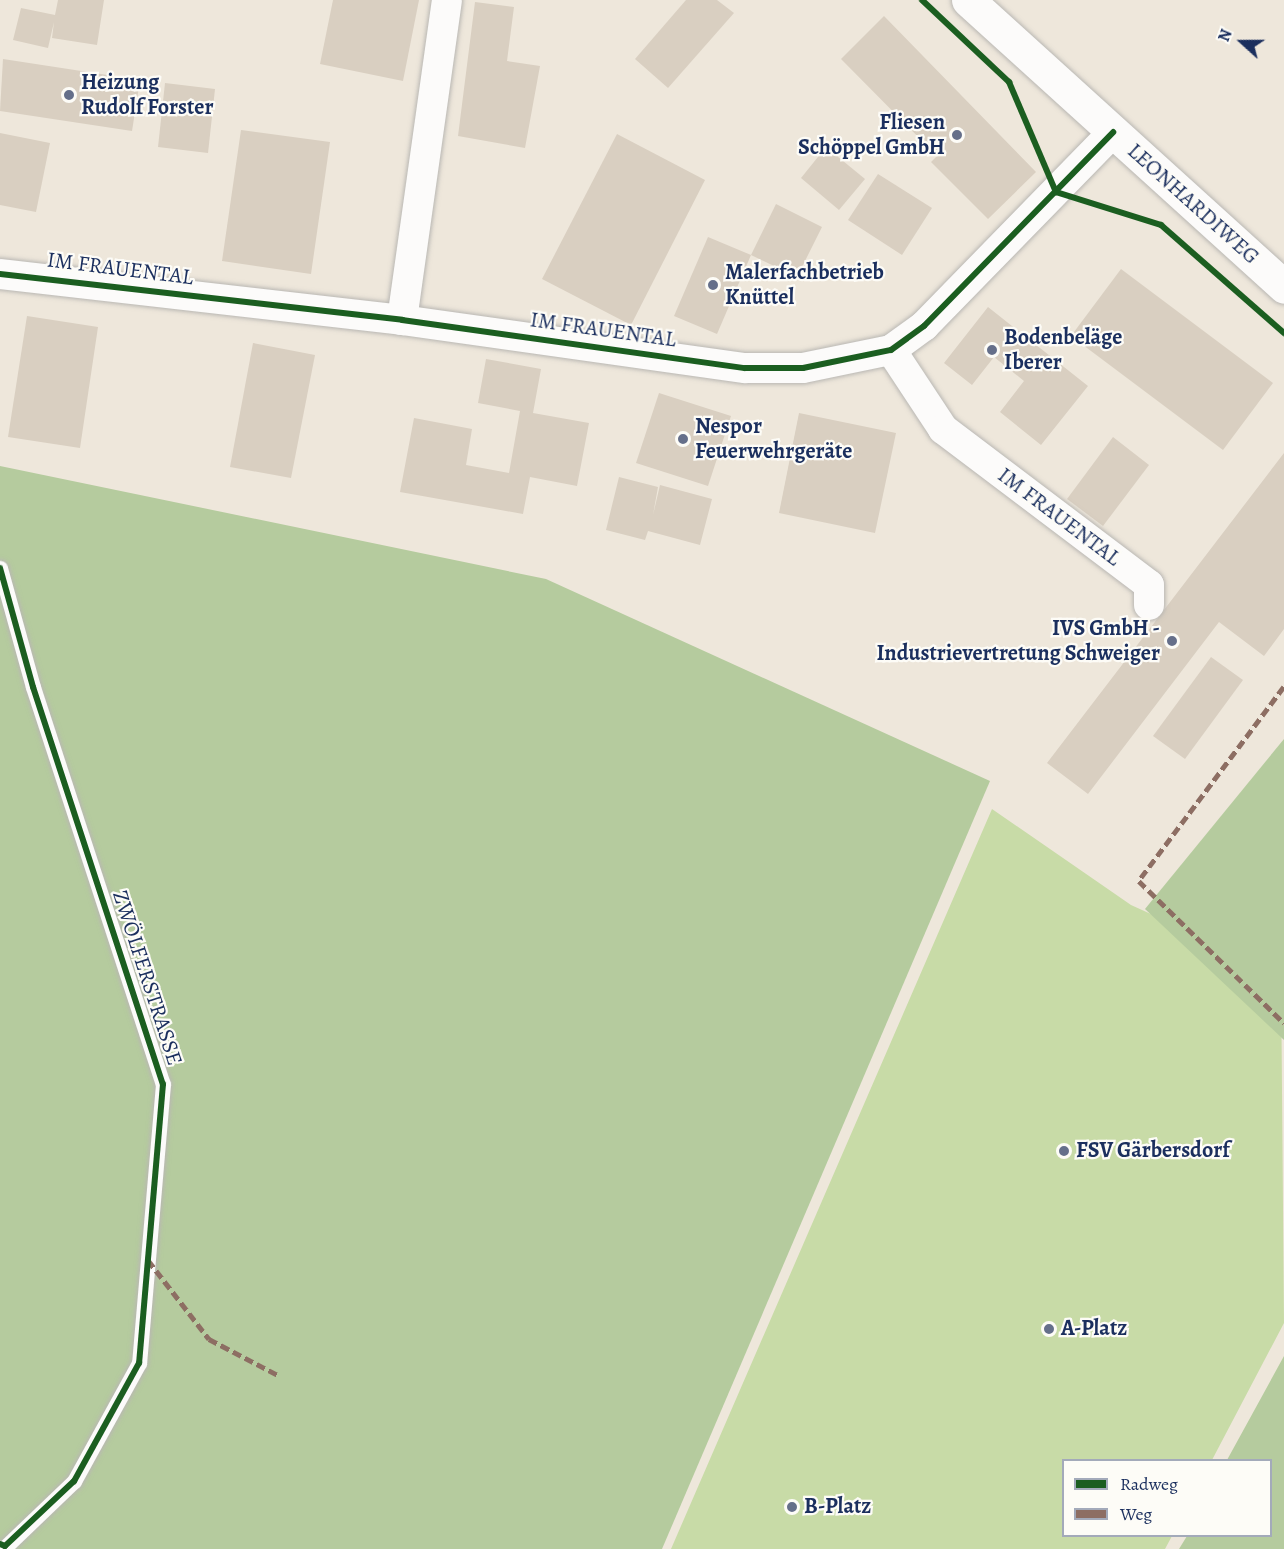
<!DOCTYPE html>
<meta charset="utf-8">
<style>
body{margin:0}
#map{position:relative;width:1284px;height:1549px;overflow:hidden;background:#eee7db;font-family:Alegreya,serif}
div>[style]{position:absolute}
.green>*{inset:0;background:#c8dba7}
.forest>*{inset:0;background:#b5cb9e}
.building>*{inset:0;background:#d9cfc1}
.roads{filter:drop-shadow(0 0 2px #b9b7b3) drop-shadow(0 0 2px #b9b7b3)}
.service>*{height:15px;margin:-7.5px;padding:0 7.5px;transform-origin:7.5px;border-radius:7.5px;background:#fcfbfa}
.minor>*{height:30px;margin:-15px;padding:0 15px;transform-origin:15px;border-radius:15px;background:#fcfbfa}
.tertiary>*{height:33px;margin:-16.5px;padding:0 16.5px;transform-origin:16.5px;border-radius:16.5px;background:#fcfbfa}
.quiet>*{height:4.5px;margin-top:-2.25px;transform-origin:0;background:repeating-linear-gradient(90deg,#8d6e63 0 9px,transparent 0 13.5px)}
.cycleway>*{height:6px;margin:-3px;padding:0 3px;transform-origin:3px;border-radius:3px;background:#1b5e20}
.dots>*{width:16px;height:16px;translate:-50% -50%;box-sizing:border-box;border:3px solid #fdfcf7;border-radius:50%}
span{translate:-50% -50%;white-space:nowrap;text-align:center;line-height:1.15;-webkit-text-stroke:4.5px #fdfcf7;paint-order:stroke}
.poi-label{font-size:22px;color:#1b2f5e;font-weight:700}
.left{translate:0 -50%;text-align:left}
.right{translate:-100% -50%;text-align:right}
.street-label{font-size:22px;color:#1b2f5e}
.legend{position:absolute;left:1062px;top:1459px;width:210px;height:78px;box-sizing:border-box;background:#fdfcf7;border:2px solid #a3aaba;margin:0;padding:8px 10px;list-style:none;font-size:18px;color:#1b2f5e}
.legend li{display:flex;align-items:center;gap:12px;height:30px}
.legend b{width:30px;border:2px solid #a3aaba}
.north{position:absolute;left:1212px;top:12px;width:60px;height:60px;-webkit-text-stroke:4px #fdfcf7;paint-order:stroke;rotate:291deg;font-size:16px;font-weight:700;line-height:24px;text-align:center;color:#1b2f5e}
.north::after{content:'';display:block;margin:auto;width:21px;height:27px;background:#1b2f5e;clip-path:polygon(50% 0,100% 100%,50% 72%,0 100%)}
</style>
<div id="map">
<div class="green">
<div style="clip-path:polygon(992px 809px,1131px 905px,1281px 973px,1284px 1323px,1212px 1460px,1064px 1460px,1064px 1536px,1172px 1536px,1165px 1549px,671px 1549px)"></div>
</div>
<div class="forest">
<div style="clip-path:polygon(0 466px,546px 579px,990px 781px,662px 1549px,0 1549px)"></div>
<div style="clip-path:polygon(1284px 739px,1284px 1040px,1145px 909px)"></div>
<div style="clip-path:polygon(1284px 1356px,1284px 1549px,1179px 1549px,1187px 1536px,1270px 1536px,1270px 1460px,1227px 1460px)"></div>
</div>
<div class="building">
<div style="clip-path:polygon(58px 0,104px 0,97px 45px,52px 38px,54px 22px,48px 48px,13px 40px,21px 8px,55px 15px)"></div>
<div style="clip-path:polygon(333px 0,419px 0,403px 81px,320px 64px)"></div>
<div style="clip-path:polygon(686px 0,717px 0,734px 13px,668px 88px,635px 59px)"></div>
<div style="clip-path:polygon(475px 2px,514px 7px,507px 61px,540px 66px,525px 148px,458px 136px)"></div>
<div style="clip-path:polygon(884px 16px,1036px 172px,988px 219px,931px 162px,937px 156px,841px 59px)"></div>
<div style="clip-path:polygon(3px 59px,140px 80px,132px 131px,0 111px)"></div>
<div style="clip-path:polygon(165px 83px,215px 89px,208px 153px,158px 147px)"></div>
<div style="clip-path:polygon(241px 130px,330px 142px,311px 274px,222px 261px)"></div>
<div style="clip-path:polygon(0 133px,50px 143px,36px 212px,0 205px)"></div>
<div style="clip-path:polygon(617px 134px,705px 180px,631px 325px,542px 279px)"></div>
<div style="clip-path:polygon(826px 147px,865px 179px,839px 210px,801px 178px)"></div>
<div style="clip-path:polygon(878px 174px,932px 208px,902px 255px,848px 220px)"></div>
<div style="clip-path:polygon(776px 204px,822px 227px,797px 277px,751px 255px)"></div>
<div style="clip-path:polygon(708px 237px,751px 255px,717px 334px,674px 316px)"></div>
<div style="clip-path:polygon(1121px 269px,1273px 383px,1223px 450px,1071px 336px)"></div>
<div style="clip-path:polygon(988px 307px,1088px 386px,1041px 445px,1000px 412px,1024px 381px,994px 357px,972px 385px,944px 363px)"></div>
<div style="clip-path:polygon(27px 316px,98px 327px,80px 448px,8px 437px)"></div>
<div style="clip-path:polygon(253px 343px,315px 355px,291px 478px,230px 467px)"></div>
<div style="clip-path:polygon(486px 359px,541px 369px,533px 413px,589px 423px,577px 486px,530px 477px,523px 514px,400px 492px,414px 418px,472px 429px,466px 465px,509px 473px,520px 411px,478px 403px)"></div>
<div style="clip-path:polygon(659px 393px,731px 416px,708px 486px,636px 463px)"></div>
<div style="clip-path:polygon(799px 413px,896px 433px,875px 533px,779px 513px)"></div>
<div style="clip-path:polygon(1113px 437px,1149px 465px,1103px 526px,1067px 499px)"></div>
<div style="clip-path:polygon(1284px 453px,1284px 629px,1264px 656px,1219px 622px,1088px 794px,1047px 763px)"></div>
<div style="clip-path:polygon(619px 477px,658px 487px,653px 515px,660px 485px,712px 499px,700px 545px,648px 531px,645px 540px,606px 530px)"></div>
<div style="clip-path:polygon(1211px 657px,1243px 680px,1185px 759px,1153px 736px)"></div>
</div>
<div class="roads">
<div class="service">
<div style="left:0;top:568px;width:123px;rotate:74.5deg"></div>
<div style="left:33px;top:687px;width:418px;rotate:71.9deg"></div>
<div style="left:163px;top:1084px;width:280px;rotate:94.9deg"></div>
<div style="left:139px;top:1363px;width:135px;rotate:118.8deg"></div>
<div style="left:74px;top:1481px;width:98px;rotate:136.2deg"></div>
</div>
<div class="minor">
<div style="left:0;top:274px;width:405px;rotate:6.5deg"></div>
<div style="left:402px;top:320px;width:346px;rotate:8deg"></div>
<div style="left:745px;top:368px;width:58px"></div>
<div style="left:803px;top:368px;width:90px;rotate:-11.6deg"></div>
<div style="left:891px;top:350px;width:41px;rotate:-36deg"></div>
<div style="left:924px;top:326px;width:271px;rotate:-45.7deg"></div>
<div style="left:402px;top:320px;width:323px;rotate:-82deg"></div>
<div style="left:891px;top:350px;width:95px;rotate:56.6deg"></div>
<div style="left:943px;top:429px;width:258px;rotate:37.1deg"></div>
<div style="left:1149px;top:585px;width:20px;rotate:90deg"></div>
</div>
<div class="tertiary">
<div style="left:968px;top:0;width:427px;rotate:42.2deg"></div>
</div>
</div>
<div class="quiet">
<div style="left:1284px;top:687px;width:242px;rotate:126.8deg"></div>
<div style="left:1139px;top:881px;width:203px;rotate:44.4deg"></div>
<div style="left:148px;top:1260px;width:100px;rotate:52.3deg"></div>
<div style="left:209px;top:1339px;width:78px;rotate:27.6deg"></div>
</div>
<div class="cycleway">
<div style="left:922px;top:0;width:120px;rotate:43.3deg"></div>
<div style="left:1009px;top:82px;width:120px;rotate:66.9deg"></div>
<div style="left:1056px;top:192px;width:110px;rotate:17.4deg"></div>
<div style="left:1161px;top:225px;width:164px;rotate:41.3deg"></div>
<div style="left:0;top:274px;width:405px;rotate:6.5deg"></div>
<div style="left:402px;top:320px;width:346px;rotate:8deg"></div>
<div style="left:745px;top:368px;width:58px"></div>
<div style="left:803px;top:368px;width:90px;rotate:-11.6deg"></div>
<div style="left:891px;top:350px;width:41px;rotate:-36deg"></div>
<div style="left:924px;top:326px;width:271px;rotate:-45.7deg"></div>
<div style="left:0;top:568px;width:123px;rotate:74.5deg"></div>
<div style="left:33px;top:687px;width:418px;rotate:71.9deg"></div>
<div style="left:163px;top:1084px;width:280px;rotate:94.9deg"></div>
<div style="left:139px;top:1363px;width:135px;rotate:118.8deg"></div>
<div style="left:74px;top:1481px;width:95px;rotate:136.7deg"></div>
<div style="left:5px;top:1546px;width:5px;rotate:-158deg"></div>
</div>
<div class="dots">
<div style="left:69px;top:95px;background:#656f8a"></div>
<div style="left:957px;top:135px;background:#656f8a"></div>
<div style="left:713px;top:285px;background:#656f8a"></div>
<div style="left:992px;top:350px;background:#656f8a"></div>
<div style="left:683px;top:439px;background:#656f8a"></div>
<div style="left:1172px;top:641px;background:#656f8a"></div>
<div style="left:1064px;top:1151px;background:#656f8a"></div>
<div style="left:1049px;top:1329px;background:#656f8a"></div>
<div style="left:792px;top:1507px;background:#656f8a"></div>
</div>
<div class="poi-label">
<span class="left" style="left:81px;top:95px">Heizung<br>Rudolf Forster</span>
<span class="right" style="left:945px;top:135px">Fliesen<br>Schöppel GmbH</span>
<span class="left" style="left:725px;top:285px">Malerfachbetrieb<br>Knüttel</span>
<span class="left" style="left:1004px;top:350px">Bodenbeläge<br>Iberer</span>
<span class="left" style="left:695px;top:439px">Nespor<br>Feuerwehrgeräte</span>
<span class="right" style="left:1160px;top:641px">IVS GmbH -<br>Industrievertretung Schweiger</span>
<span class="left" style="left:1076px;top:1151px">FSV Gärbersdorf</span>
<span class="left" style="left:1061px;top:1329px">A-Platz</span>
<span class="left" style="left:804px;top:1507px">B-Platz</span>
</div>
<div class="street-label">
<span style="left:1193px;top:204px;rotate:42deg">LEONHARDIWEG</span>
<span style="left:120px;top:269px;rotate:7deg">IM FRAUENTAL</span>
<span style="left:603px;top:330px;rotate:8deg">IM FRAUENTAL</span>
<span style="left:1059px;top:517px;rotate:37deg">IM FRAUENTAL</span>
<span style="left:147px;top:978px;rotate:72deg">ZWÖLFERSTRASSE</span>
</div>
<ul class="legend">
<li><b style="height:8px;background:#1b5e20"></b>Radweg</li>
<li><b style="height:8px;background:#8d6e63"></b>Weg</li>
</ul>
<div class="north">N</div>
</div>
